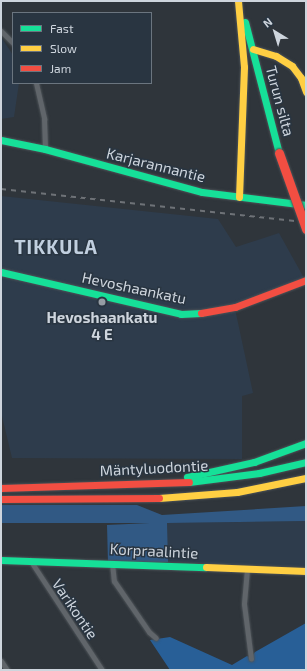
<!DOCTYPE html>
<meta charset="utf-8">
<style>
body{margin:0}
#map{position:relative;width:307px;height:671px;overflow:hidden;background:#2f353b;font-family:"Exo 2",sans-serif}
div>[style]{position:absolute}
.built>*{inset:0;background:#2e3c4c}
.green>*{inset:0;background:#315984}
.forest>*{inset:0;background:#285f97}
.roads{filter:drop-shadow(0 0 1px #4c5257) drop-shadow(0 0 1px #4c5257)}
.street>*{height:5px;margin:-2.5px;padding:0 2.5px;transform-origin:2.5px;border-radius:2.5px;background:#60656a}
.fast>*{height:7px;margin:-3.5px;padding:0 3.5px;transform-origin:3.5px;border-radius:3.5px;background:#16e098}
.slow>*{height:7px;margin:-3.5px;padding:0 3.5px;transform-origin:3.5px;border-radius:3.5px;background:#ffcf43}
.jam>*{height:7px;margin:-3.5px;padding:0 3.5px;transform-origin:3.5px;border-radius:3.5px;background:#f24e42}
.rail>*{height:2px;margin-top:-1px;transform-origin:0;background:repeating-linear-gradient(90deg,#6e7277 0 5px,transparent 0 10px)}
.bridges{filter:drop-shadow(0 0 1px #4c5257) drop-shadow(0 0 1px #4c5257)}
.jam-bridge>*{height:9px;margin:-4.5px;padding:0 4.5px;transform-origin:4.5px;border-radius:4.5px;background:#f24e42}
.dots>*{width:11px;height:11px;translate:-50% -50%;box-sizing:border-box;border:2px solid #293541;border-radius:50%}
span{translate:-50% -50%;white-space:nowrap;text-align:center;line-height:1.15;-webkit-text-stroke:3px #293541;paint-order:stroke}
.street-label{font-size:15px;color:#ced5dd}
.poi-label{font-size:15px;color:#ced5dd;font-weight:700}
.district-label{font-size:19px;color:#c1cfdf;font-weight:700;letter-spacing:1px}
.frame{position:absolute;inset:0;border:2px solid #ced5dd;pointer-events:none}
.legend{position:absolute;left:12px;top:12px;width:140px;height:72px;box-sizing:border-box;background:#293541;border:1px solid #6b757f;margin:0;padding:5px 7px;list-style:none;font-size:12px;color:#ced5dd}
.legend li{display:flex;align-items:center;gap:8px;height:20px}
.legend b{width:20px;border:1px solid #6b757f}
.north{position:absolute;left:255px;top:12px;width:40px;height:40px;-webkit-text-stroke:3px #293541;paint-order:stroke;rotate:322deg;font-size:11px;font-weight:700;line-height:16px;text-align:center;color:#ced5dd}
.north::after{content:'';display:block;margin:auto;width:14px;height:18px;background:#ced5dd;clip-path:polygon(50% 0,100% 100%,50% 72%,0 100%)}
</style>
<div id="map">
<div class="built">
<div style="clip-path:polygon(1px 37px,13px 55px,13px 83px,19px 83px,14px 117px,1px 119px)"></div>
<div style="clip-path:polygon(1px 196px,218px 219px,236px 247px,279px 233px,304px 278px,234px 304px,253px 393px,242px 396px,242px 459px,12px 458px,1px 412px)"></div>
<div style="clip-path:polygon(306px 521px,306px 567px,168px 562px,166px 523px)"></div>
</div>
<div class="green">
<div style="clip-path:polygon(1px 505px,137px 505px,162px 515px,306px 506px,306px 521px,167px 523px,168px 562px,108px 563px,107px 525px,150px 523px,1px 523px)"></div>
</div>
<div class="forest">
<div style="clip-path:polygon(306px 623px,305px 670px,170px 670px,150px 640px,170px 637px,232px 665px,247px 656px,251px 658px,255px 652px)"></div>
</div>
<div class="roads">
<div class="street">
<div style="left:1px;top:31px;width:17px;rotate:45deg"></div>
<div style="left:36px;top:83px;width:37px;rotate:77deg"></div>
<div style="left:44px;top:119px;width:30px;rotate:88deg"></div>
<div style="left:30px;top:560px;width:131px;rotate:56.8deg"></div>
<div style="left:112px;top:563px;width:18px;rotate:84deg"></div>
<div style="left:114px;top:581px;width:62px;rotate:55.5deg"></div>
<div style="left:149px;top:632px;width:9px;rotate:41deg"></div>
<div style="left:247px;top:569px;width:35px;rotate:95deg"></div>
<div style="left:244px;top:604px;width:55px;rotate:82.7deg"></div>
<div style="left:1px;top:661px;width:11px;rotate:56deg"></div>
</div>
<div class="fast">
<div style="left:245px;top:22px;width:135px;rotate:75.5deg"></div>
<div style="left:1px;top:140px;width:45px;rotate:11.6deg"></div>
<div style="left:45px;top:149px;width:163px;rotate:15.3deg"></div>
<div style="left:202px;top:192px;width:105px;rotate:7.1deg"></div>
<div style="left:1px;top:272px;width:185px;rotate:13.1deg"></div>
<div style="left:181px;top:314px;width:20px;rotate:-3deg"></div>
<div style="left:187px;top:477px;width:69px;rotate:-12.6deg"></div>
<div style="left:254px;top:462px;width:55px;rotate:-20.1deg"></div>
<div style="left:189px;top:482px;width:71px;rotate:-7.3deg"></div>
<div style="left:259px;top:473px;width:48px;rotate:-13.2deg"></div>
<div style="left:1px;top:560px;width:205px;rotate:2deg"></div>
</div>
<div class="slow">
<div style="left:238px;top:1px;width:66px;rotate:84.8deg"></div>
<div style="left:244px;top:67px;width:130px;rotate:92.2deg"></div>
<div style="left:253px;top:49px;width:24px;rotate:17deg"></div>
<div style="left:276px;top:56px;width:19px;rotate:32deg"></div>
<div style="left:292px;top:66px;width:15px;rotate:53deg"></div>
<div style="left:301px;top:78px;width:15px;rotate:70deg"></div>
<div style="left:159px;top:498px;width:78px;rotate:-4.4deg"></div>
<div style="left:237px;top:492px;width:70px;rotate:-11.5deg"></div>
<div style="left:206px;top:567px;width:100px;rotate:2.3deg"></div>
</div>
<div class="jam">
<div style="left:201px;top:313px;width:35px;rotate:-10deg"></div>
<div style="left:235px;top:307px;width:76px;rotate:-20.8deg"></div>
<div style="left:1px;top:488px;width:188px;rotate:-1.8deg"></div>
<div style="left:1px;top:499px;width:158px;rotate:-0.4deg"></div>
</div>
</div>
<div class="rail">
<div style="left:1px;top:189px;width:307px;rotate:6.2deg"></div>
</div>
<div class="bridges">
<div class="jam-bridge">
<div style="left:279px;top:153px;width:81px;rotate:70.4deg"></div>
</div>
</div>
<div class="dots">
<div style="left:102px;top:302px;background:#969da4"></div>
</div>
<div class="street-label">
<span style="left:280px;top:101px;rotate:75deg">Turun silta</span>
<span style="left:156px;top:165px;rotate:14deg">Karjarannantie</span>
<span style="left:134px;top:288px;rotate:12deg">Hevoshaankatu</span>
<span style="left:154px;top:468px;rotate:-3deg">Mäntyluodontie</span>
<span style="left:154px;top:551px;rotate:3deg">Korpraalintie</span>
<span style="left:75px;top:609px;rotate:56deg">Varikontie</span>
</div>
<div class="poi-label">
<span style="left:102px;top:326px">Hevoshaankatu<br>4 E</span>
</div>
<div class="district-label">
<span style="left:56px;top:247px">TIKKULA</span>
</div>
<div class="frame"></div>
<ul class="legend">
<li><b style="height:5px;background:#16e098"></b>Fast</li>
<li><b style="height:5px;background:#ffcf43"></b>Slow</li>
<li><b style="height:5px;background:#f24e42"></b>Jam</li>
</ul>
<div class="north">N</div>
</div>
